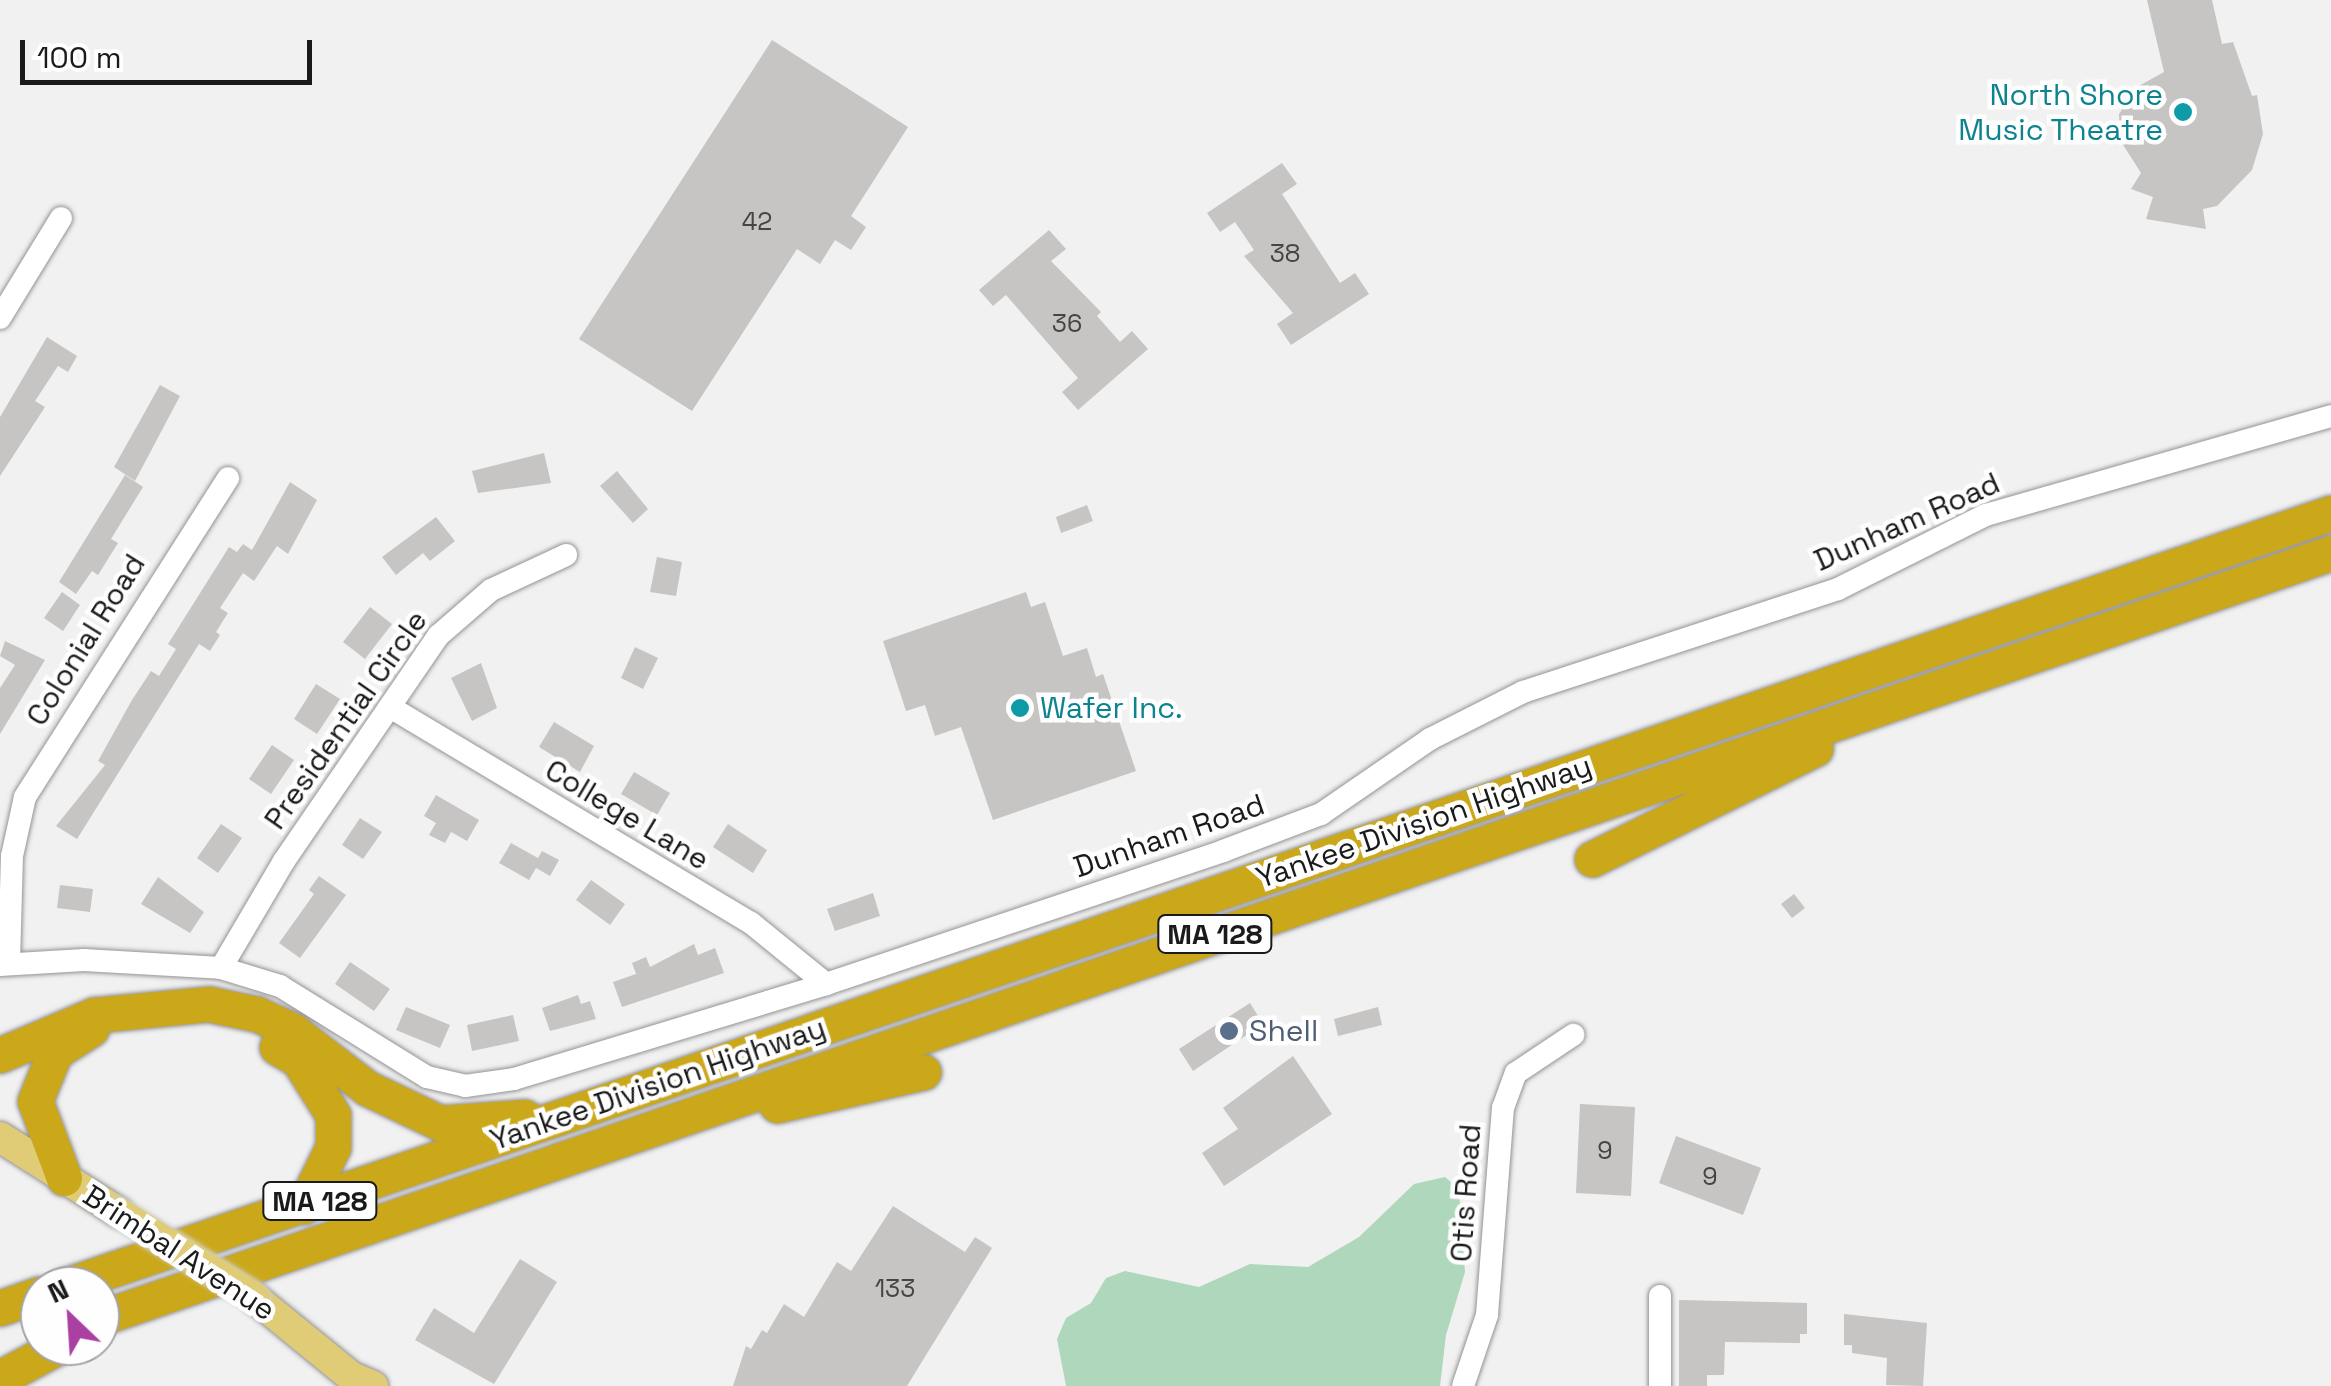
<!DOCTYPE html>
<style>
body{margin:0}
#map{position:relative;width:2331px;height:1386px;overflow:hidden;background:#f1f1f2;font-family:"Space Grotesk",sans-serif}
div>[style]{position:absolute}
.green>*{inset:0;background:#afd7bb}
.building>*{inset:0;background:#c6c5c4}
.roads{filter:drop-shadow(0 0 2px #949495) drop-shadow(0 0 2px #949495)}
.minor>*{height:22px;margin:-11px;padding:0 11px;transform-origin:11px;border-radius:11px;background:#fff}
.major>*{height:30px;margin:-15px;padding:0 15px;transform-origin:15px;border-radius:15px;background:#e0cb76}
.highway>*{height:35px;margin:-17.5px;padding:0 17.5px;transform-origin:17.5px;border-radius:17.5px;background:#cba81a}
.bridges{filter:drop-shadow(0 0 2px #cdcdcd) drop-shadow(0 0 2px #cdcdcd)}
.major-bridge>*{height:30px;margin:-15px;padding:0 15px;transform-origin:15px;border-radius:15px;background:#e0cb76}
.dots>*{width:28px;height:28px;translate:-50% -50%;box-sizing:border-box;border:5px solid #fefeff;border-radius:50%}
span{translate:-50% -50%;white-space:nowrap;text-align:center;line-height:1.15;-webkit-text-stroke:9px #fefeff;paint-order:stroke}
.number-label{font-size:25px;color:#454544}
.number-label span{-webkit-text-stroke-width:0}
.shield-label span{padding:2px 8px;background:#fefeff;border:2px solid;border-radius:8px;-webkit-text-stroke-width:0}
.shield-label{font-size:28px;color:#1a1a1a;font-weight:700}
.culture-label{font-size:30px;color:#0d838f}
.right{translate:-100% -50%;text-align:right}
.left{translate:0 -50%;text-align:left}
.street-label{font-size:30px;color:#1a1a1a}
.service-label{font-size:30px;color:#4e5e75}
.north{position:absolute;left:20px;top:1266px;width:100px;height:100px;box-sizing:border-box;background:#fefeff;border:2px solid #a3a3a3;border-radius:50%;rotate:335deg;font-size:28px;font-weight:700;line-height:40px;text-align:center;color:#1a1a1a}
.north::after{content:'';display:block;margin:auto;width:35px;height:45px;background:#aa40a2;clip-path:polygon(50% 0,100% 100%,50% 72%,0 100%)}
.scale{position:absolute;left:20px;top:40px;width:292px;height:45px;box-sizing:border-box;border:5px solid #1a1a1a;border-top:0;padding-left:12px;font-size:30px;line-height:35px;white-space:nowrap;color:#1a1a1a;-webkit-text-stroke:8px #fefeff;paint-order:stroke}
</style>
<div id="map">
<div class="green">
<div style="clip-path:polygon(1445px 1177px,1459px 1189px,1465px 1272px,1446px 1335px,1440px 1386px,1066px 1386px,1057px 1339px,1066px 1318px,1091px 1303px,1106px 1278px,1125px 1271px,1199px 1287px,1250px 1264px,1308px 1267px,1359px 1237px,1414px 1184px)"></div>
</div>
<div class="building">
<div style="clip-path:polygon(2147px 0,2212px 0,2222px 44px,2233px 42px,2252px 96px,2257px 95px,2263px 134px,2252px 170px,2217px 206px,2203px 209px,2206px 229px,2146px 219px,2153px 197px,2131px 189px,2141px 173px,2120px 140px,2119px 114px,2137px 87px,2164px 72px)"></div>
<div style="clip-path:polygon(772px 40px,908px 127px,851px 216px,866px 227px,851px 250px,835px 240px,820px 264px,797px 249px,692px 411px,579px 339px)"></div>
<div style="clip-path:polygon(1282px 163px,1297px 184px,1282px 194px,1340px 283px,1355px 273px,1369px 294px,1291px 345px,1277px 324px,1293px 313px,1244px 256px,1254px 250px,1235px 222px,1220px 232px,1207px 213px)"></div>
<div style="clip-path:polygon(1049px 230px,1066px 249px,1051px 261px,1101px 312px,1097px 316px,1120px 342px,1132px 331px,1148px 349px,1078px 410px,1062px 392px,1078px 378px,1006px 295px,993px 306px,979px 290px)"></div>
<div style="clip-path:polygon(47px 337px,77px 356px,68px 372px,58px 366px,35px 401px,45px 407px,0 476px,0 417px)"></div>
<div style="clip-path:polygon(160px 385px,180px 396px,135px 481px,114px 467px)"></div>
<div style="clip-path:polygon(544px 453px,551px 483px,478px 493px,472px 471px)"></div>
<div style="clip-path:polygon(617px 471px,648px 509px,633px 523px,600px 486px)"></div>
<div style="clip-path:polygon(125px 475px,143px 487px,111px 539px,118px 543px,98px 575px,92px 571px,76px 594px,59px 582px)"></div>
<div style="clip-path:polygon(290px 482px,317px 500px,288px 554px,277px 546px,254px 581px,243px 573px,220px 608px,228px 613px,216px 632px,220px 635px,210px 651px,199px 644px,77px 839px,56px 826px,105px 765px,98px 761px,132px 700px,151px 671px,159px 676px,176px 649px,168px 644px,229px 547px,237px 552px,243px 544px,252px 550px)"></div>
<div style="clip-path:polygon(1087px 505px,1093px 521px,1061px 533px,1056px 517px)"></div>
<div style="clip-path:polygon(436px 517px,455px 541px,430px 561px,423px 553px,396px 575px,382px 557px)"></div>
<div style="clip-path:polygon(657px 557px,682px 562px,676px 596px,650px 592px)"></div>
<div style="clip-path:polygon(62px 592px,80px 605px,63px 631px,44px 618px)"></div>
<div style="clip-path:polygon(1026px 592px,1031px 607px,1045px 602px,1063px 656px,1087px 648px,1096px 677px,1103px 674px,1136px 771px,993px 820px,961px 727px,935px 736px,925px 705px,906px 711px,883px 641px)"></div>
<div style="clip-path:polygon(370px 607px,392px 624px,365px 659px,343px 642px)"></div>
<div style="clip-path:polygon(5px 641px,45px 660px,0 734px,0 688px,15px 665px,0 656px)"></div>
<div style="clip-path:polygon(635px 647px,658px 658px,643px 689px,621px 678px)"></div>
<div style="clip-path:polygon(481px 663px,497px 708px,472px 721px,451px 678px)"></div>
<div style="clip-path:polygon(316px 684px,340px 699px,317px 734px,294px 719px)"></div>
<div style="clip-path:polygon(554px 722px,594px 746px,580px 772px,539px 747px)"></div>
<div style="clip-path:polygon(272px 745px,294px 760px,271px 794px,249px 779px)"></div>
<div style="clip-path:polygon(634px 772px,670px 793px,657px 815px,621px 794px)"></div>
<div style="clip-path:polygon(436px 795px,479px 820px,467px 841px,451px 832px,445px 843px,429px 835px,436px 823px,424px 816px)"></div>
<div style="clip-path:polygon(360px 818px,382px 832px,363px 859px,342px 845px)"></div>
<div style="clip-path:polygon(221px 824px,242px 838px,218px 873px,197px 858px)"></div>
<div style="clip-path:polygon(728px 824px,767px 850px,753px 873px,713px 847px)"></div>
<div style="clip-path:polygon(511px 843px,538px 858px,542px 851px,559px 860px,550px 876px,536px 868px,529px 880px,499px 863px)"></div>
<div style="clip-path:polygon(319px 876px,346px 895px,300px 958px,279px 943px,314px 894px,309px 890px)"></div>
<div style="clip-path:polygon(158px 877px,204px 912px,190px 933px,141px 904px)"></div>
<div style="clip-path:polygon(591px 880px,625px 904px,610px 925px,576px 900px)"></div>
<div style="clip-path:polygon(60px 885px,93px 889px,90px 912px,57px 908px)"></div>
<div style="clip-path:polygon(873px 893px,880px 916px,835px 931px,827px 909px)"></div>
<div style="clip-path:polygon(1794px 894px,1805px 908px,1792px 918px,1781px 904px)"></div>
<div style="clip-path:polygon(694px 944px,698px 955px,715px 948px,724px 973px,622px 1007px,613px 982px,636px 974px,632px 963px,646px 957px,650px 967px)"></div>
<div style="clip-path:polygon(350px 962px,390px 989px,374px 1011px,335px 984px)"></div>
<div style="clip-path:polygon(578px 995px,581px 1004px,590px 1001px,596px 1019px,550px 1031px,542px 1008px)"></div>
<div style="clip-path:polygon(1250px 1003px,1263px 1024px,1193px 1071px,1179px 1049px)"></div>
<div style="clip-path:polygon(406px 1007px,450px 1025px,440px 1048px,396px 1030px)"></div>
<div style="clip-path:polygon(1378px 1007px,1382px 1025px,1338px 1036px,1334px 1019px)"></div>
<div style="clip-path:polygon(513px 1015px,519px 1041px,472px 1051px,467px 1025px)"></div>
<div style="clip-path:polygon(1293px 1056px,1332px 1114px,1224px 1186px,1202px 1153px,1238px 1129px,1223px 1108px)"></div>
<div style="clip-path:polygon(1580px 1104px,1635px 1107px,1631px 1196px,1576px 1193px)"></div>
<div style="clip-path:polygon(1676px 1136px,1761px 1168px,1743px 1215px,1659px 1183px)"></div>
<div style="clip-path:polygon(893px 1206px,965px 1252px,975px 1237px,992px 1248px,907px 1386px,733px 1386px,746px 1346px,751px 1349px,762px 1330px,767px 1333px,784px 1304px,804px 1317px,837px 1262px,851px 1271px)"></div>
<div style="clip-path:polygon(520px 1259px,557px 1282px,494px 1384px,415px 1340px,434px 1308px,474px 1333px)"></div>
<div style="clip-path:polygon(1679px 1300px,1807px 1303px,1807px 1334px,1800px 1334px,1800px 1343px,1725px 1342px,1724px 1375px,1707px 1375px,1707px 1386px,1679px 1386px)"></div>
<div style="clip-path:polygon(1844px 1314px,1927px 1323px,1923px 1386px,1886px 1385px,1887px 1358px,1852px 1353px,1852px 1345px,1844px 1345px)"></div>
</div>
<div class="roads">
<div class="minor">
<div style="left:0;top:318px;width:117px;rotate:-58.6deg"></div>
<div style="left:390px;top:707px;width:421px;rotate:30.9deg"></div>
<div style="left:751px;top:923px;width:97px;rotate:39.1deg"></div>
<div style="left:9px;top:963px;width:107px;rotate:-88.4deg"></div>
<div style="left:12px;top:856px;width:60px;rotate:-77.6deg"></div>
<div style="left:25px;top:797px;width:378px;rotate:-57.5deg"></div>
<div style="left:0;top:965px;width:84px;rotate:-3.4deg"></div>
<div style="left:84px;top:960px;width:137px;rotate:3.3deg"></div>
<div style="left:221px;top:968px;width:62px;rotate:17deg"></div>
<div style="left:280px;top:986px;width:173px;rotate:31.8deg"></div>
<div style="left:427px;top:1077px;width:39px;rotate:13deg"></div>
<div style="left:465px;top:1086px;width:49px;rotate:-8.1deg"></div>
<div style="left:514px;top:1079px;width:326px;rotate:-16.9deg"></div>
<div style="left:826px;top:984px;width:419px;rotate:-18.5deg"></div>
<div style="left:1223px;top:851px;width:105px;rotate:-20.7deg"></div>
<div style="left:1321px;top:814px;width:132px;rotate:-34.5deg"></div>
<div style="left:1430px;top:739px;width:104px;rotate:-26.8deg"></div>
<div style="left:1523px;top:692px;width:331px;rotate:-18.1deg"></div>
<div style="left:1838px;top:589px;width:165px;rotate:-26.6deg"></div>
<div style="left:1986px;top:515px;width:359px;rotate:-16deg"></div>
<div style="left:221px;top:968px;width:124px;rotate:-59.5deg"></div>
<div style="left:284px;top:861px;width:273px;rotate:-55.6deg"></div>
<div style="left:438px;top:636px;width:70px;rotate:-41deg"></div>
<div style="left:491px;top:590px;width:83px;rotate:-25deg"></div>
<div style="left:1463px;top:1386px;width:75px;rotate:-71.3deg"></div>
<div style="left:1487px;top:1315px;width:208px;rotate:-85.6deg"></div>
<div style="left:1503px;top:1108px;width:37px;rotate:-70deg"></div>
<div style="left:1516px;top:1073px;width:69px;rotate:-33.7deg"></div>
<div style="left:1660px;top:1386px;width:90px;rotate:-90deg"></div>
</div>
<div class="major">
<div style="left:0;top:1137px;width:140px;rotate:32.4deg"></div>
<div style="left:255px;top:1298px;width:125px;rotate:39.2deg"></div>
<div style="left:352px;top:1377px;width:23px;rotate:23deg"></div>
</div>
<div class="highway">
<div style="left:1592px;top:859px;width:249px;rotate:-26.3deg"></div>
<div style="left:277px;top:1047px;width:24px;rotate:30deg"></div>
<div style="left:298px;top:1059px;width:66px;rotate:58deg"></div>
<div style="left:333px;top:1115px;width:32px;rotate:90deg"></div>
<div style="left:333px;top:1147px;width:66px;rotate:116.2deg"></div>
<div style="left:0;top:1055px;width:102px;rotate:-23.1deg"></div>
<div style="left:94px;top:1015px;width:116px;rotate:-5.5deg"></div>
<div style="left:209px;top:1004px;width:49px;rotate:11.8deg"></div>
<div style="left:257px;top:1014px;width:40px;rotate:25deg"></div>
<div style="left:293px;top:1031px;width:93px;rotate:37.6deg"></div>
<div style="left:367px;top:1088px;width:81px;rotate:25.6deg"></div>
<div style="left:440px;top:1123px;width:85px;rotate:-4deg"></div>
<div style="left:777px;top:1105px;width:150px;rotate:-12.7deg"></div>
<div style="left:64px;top:1178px;width:82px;rotate:-110.6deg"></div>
<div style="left:35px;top:1101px;width:53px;rotate:-67.8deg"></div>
<div style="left:55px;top:1052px;width:43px;rotate:-32.6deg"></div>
<div style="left:64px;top:1286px;width:2395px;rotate:-18.83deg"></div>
<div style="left:0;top:1308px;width:42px;rotate:-19.3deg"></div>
<div style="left:100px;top:1318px;width:2359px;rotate:-18.93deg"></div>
<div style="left:0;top:1378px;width:67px;rotate:-28.5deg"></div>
</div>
</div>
<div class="bridges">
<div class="major-bridge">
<div style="left:118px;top:1212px;width:162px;rotate:32.1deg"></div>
</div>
</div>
<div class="dots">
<div style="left:2183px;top:112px;background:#0f9aa8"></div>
<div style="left:1020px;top:708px;background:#0f9aa8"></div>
<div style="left:1229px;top:1031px;background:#5c6f8a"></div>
</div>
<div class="number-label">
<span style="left:757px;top:221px">42</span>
<span style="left:1285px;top:253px">38</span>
<span style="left:1067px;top:323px">36</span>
<span style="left:1605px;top:1150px">9</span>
<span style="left:1710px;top:1176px">9</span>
<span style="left:895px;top:1288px">133</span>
</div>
<div class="shield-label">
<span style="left:1215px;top:934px">MA 128</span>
<span style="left:320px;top:1201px">MA 128</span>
</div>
<div class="culture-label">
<span class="right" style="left:2163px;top:112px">North Shore<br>Music Theatre</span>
<span class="left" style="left:1040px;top:708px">Wafer Inc.</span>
</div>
<div class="street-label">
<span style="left:1907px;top:522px;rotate:-24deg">Dunham Road</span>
<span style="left:86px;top:640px;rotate:-58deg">Colonial Road</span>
<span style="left:346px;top:720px;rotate:-55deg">Presidential Circle</span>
<span style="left:627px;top:815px;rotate:31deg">College Lane</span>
<span style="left:1424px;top:822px;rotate:-19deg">Yankee Division Highway</span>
<span style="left:1169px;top:836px;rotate:-19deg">Dunham Road</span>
<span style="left:658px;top:1084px;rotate:-19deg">Yankee Division Highway</span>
<span style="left:1466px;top:1193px;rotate:-86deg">Otis Road</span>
<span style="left:179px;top:1253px;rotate:33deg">Brimbal Avenue</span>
</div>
<div class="service-label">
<span class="left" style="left:1249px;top:1031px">Shell</span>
</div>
<div class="north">N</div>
<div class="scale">100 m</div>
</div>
